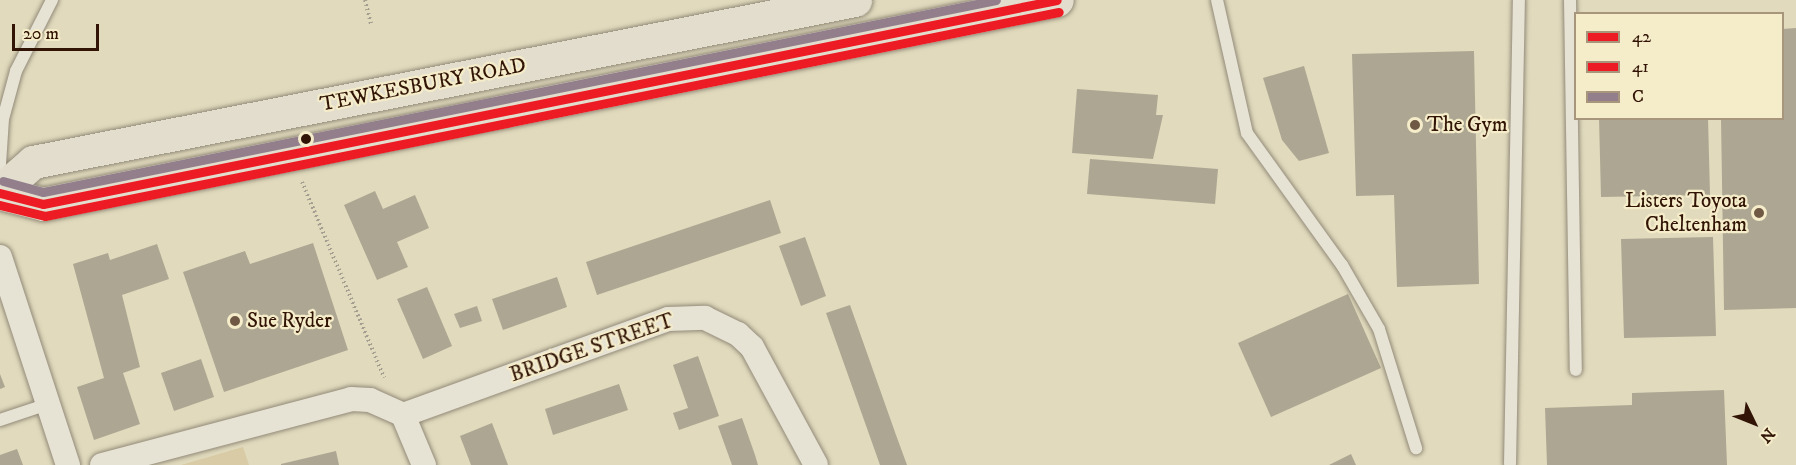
<!DOCTYPE html>
<style>
body{margin:0}
#map{position:relative;width:1796px;height:465px;overflow:hidden;background:#e1dabd;font-family:"IM FELL DW Pica",serif}
div>[style]{position:absolute}
.green>*{inset:0;background:#d8cba5}
.building>*{inset:0;background:#ada692}
.path>*{height:4px;margin-top:-2px;transform-origin:0;background:repeating-linear-gradient(90deg,#a49e91 0 1.5px,transparent 0 4.5px)}
.roads{filter:drop-shadow(0 0 2px #928a78) drop-shadow(0 0 2px #928a78)}
.service>*{height:12px;margin:-6px;padding:0 6px;transform-origin:6px;border-radius:6px;background:#e6e2d4}
.minor>*{height:24px;margin:-12px;padding:0 12px;transform-origin:12px;border-radius:12px;background:#e6e2d4}
.trunk>*{height:33px;margin:-16.5px;padding:0 16.5px;transform-origin:16.5px;border-radius:16.5px;background:#e2ddcd}
.bus-1>*{height:9px;margin:-4.5px;padding:0 4.5px;transform-origin:4.5px;border-radius:4.5px;background:#ed1c24}
.bus-2>*{height:9px;margin:-4.5px;padding:0 4.5px;transform-origin:4.5px;border-radius:4.5px;background:#ed1c24}
.bus-3>*{height:9px;margin:-4.5px;padding:0 4.5px;transform-origin:4.5px;border-radius:4.5px;background:#927f8b}
.dots>*{width:16px;height:16px;translate:-50% -50%;box-sizing:border-box;border:3px solid #f5ecca;border-radius:50%}
span{translate:-50% -50%;white-space:nowrap;text-align:center;line-height:1.15;-webkit-text-stroke:4.5px #f5ecca;paint-order:stroke}
.street-label{font-size:21px;color:#311405}
.poi-label{font-size:21px;color:#311405}
.left{translate:0 -50%;text-align:left}
.right{translate:-100% -50%;text-align:right}
.legend{position:absolute;left:1574px;top:12px;width:210px;height:108px;box-sizing:border-box;background:#f5ecca;border:2px solid #a7967b;margin:0;padding:8px 10px;list-style:none;font-size:18px;color:#311405}
.legend li{display:flex;align-items:center;gap:12px;height:30px}
.legend b{width:30px;border:2px solid #a7967b}
.north{position:absolute;left:1724px;top:393px;width:60px;height:60px;-webkit-text-stroke:4px #f5ecca;paint-order:stroke;rotate:133deg;font-size:16px;font-weight:700;line-height:24px;text-align:center;color:#311405}
.north::after{content:'';display:block;margin:auto;width:21px;height:27px;background:#311405;clip-path:polygon(50% 0,100% 100%,50% 72%,0 100%)}
.scale{position:absolute;left:12px;top:24px;width:87px;height:27px;box-sizing:border-box;border:3px solid #311405;border-top:0;padding-left:8px;font-size:18px;line-height:21px;white-space:nowrap;color:#311405;-webkit-text-stroke:4px #f5ecca;paint-order:stroke}
</style>
<div id="map">
<div class="green">
<div style="clip-path:polygon(243px 447px,249px 465px,181px 465px)"></div>
</div>
<div class="building">
<div style="clip-path:polygon(1796px 28px,1796px 308px,1724px 310px,1721px 118px,1782px 118px,1782px 29px)"></div>
<div style="clip-path:polygon(1474px 51px,1479px 284px,1397px 287px,1394px 195px,1356px 196px,1352px 54px)"></div>
<div style="clip-path:polygon(1304px 66px,1329px 153px,1299px 161px,1282px 140px,1263px 78px)"></div>
<div style="clip-path:polygon(1077px 89px,1158px 95px,1156px 115px,1163px 115px,1153px 159px,1072px 153px)"></div>
<div style="clip-path:polygon(1599px 118px,1708px 118px,1710px 195px,1601px 197px)"></div>
<div style="clip-path:polygon(1090px 159px,1218px 169px,1215px 204px,1087px 194px)"></div>
<div style="clip-path:polygon(375px 191px,383px 209px,415px 195px,429px 228px,397px 242px,408px 267px,377px 280px,344px 205px)"></div>
<div style="clip-path:polygon(770px 200px,781px 233px,597px 295px,586px 262px)"></div>
<div style="clip-path:polygon(805px 237px,826px 296px,801px 306px,779px 246px)"></div>
<div style="clip-path:polygon(1713px 237px,1716px 336px,1624px 338px,1621px 239px)"></div>
<div style="clip-path:polygon(313px 243px,348px 350px,224px 392px,183px 272px,245px 251px,250px 264px)"></div>
<div style="clip-path:polygon(157px 244px,169px 279px,122px 295px,140px 367px,123px 373px,140px 424px,94px 440px,77px 387px,104px 378px,73px 264px,108px 253px,110px 260px)"></div>
<div style="clip-path:polygon(557px 277px,567px 307px,503px 330px,492px 299px)"></div>
<div style="clip-path:polygon(427px 287px,452px 346px,423px 359px,397px 299px)"></div>
<div style="clip-path:polygon(1348px 294px,1381px 368px,1271px 417px,1238px 343px)"></div>
<div style="clip-path:polygon(850px 305px,896px 435px,907px 465px,880px 465px,826px 313px)"></div>
<div style="clip-path:polygon(477px 306px,482px 321px,460px 328px,454px 314px)"></div>
<div style="clip-path:polygon(698px 356px,719px 416px,679px 430px,673px 413px,688px 408px,673px 365px)"></div>
<div style="clip-path:polygon(201px 359px,214px 397px,174px 411px,161px 373px)"></div>
<div style="clip-path:polygon(0 374px,5px 387px,0 389px)"></div>
<div style="clip-path:polygon(619px 384px,628px 410px,553px 435px,545px 409px)"></div>
<div style="clip-path:polygon(1724px 390px,1727px 465px,1547px 465px,1545px 408px,1632px 405px,1632px 393px)"></div>
<div style="clip-path:polygon(742px 418px,755px 455px,758px 465px,732px 465px,718px 426px)"></div>
<div style="clip-path:polygon(492px 423px,508px 465px,471px 465px,460px 436px)"></div>
<div style="clip-path:polygon(17px 449px,23px 465px,0 465px,0 455px)"></div>
<div style="clip-path:polygon(336px 451px,339px 465px,281px 465px,281px 464px)"></div>
<div style="clip-path:polygon(1351px 454px,1356px 465px,1329px 465px)"></div>
</div>
<div class="path">
<div style="left:365px;top:0;width:25px;rotate:76deg"></div>
<div style="left:302px;top:182px;width:212px;rotate:67.2deg"></div>
</div>
<div class="roads">
<div class="service">
<div style="left:1217px;top:0;width:136px;rotate:77.3deg"></div>
<div style="left:1247px;top:133px;width:163px;rotate:54.3deg"></div>
<div style="left:1342px;top:265px;width:74px;rotate:60deg"></div>
<div style="left:1379px;top:329px;width:125px;rotate:72.7deg"></div>
<div style="left:1570px;top:0;width:370px;rotate:89.1deg"></div>
<div style="left:0;top:164px;width:45px;rotate:-86.2deg"></div>
<div style="left:3px;top:119px;width:50px;rotate:-74.8deg"></div>
<div style="left:16px;top:71px;width:80px;rotate:-63.1deg"></div>
<div style="left:0;top:420px;width:51px;rotate:-18.4deg"></div>
<div style="left:1510px;top:464px;width:464px;rotate:-88.9deg"></div>
</div>
<div class="minor">
<div style="left:0;top:257px;width:219px;rotate:71.9deg"></div>
<div style="left:403px;top:415px;width:282px;rotate:-19.9deg"></div>
<div style="left:668px;top:319px;width:37px;rotate:-2deg"></div>
<div style="left:705px;top:318px;width:37px;rotate:26deg"></div>
<div style="left:738px;top:334px;width:19px;rotate:43deg"></div>
<div style="left:752px;top:347px;width:134px;rotate:61.5deg"></div>
<div style="left:102px;top:465px;width:258px;rotate:-14.8deg"></div>
<div style="left:351px;top:399px;width:19px;rotate:3deg"></div>
<div style="left:370px;top:400px;width:36px;rotate:24deg"></div>
<div style="left:403px;top:415px;width:54px;rotate:67.2deg"></div>
</div>
<div class="trunk">
<div style="left:0;top:191px;width:44px;rotate:-41.3deg"></div>
<div style="left:33px;top:162px;width:838px;rotate:-11.15deg"></div>
<div style="left:0;top:193px;width:44px;rotate:14.3deg"></div>
<div style="left:43px;top:204px;width:1034px;rotate:-11.38deg"></div>
</div>
</div>
<div class="bus-1">
<div style="left:0;top:193px;width:44px;rotate:14.3deg"></div>
<div style="left:43px;top:204px;width:1034px;rotate:-11.38deg"></div>
</div>
<div class="bus-2">
<div style="left:0;top:205px;width:46px;rotate:13.7deg"></div>
<div style="left:45px;top:216px;width:1034px;rotate:-11.38deg"></div>
</div>
<div class="bus-3">
<div style="left:3px;top:181px;width:41px;rotate:15.4deg"></div>
<div style="left:43px;top:192px;width:972px;rotate:-11.39deg"></div>
</div>
<div class="dots">
<div style="left:1415px;top:125px;background:#6f5945"></div>
<div style="left:306px;top:139px;background:#311405"></div>
<div style="left:1759px;top:213px;background:#6f5945"></div>
<div style="left:235px;top:321px;background:#6f5945"></div>
</div>
<div class="street-label">
<span style="left:423px;top:85px;rotate:-11deg">TEWKESBURY ROAD</span>
<span style="left:592px;top:348px;rotate:-19deg">BRIDGE STREET</span>
</div>
<div class="poi-label">
<span class="left" style="left:1427px;top:125px">The Gym</span>
<span class="right" style="left:1747px;top:213px">Listers Toyota<br>Cheltenham</span>
<span class="left" style="left:247px;top:321px">Sue Ryder</span>
</div>
<ul class="legend">
<li><b style="height:8px;background:#ed1c24"></b>42</li>
<li><b style="height:8px;background:#ed1c24"></b>41</li>
<li><b style="height:8px;background:#927f8b"></b>C</li>
</ul>
<div class="north">N</div>
<div class="scale">20 m</div>
</div>
